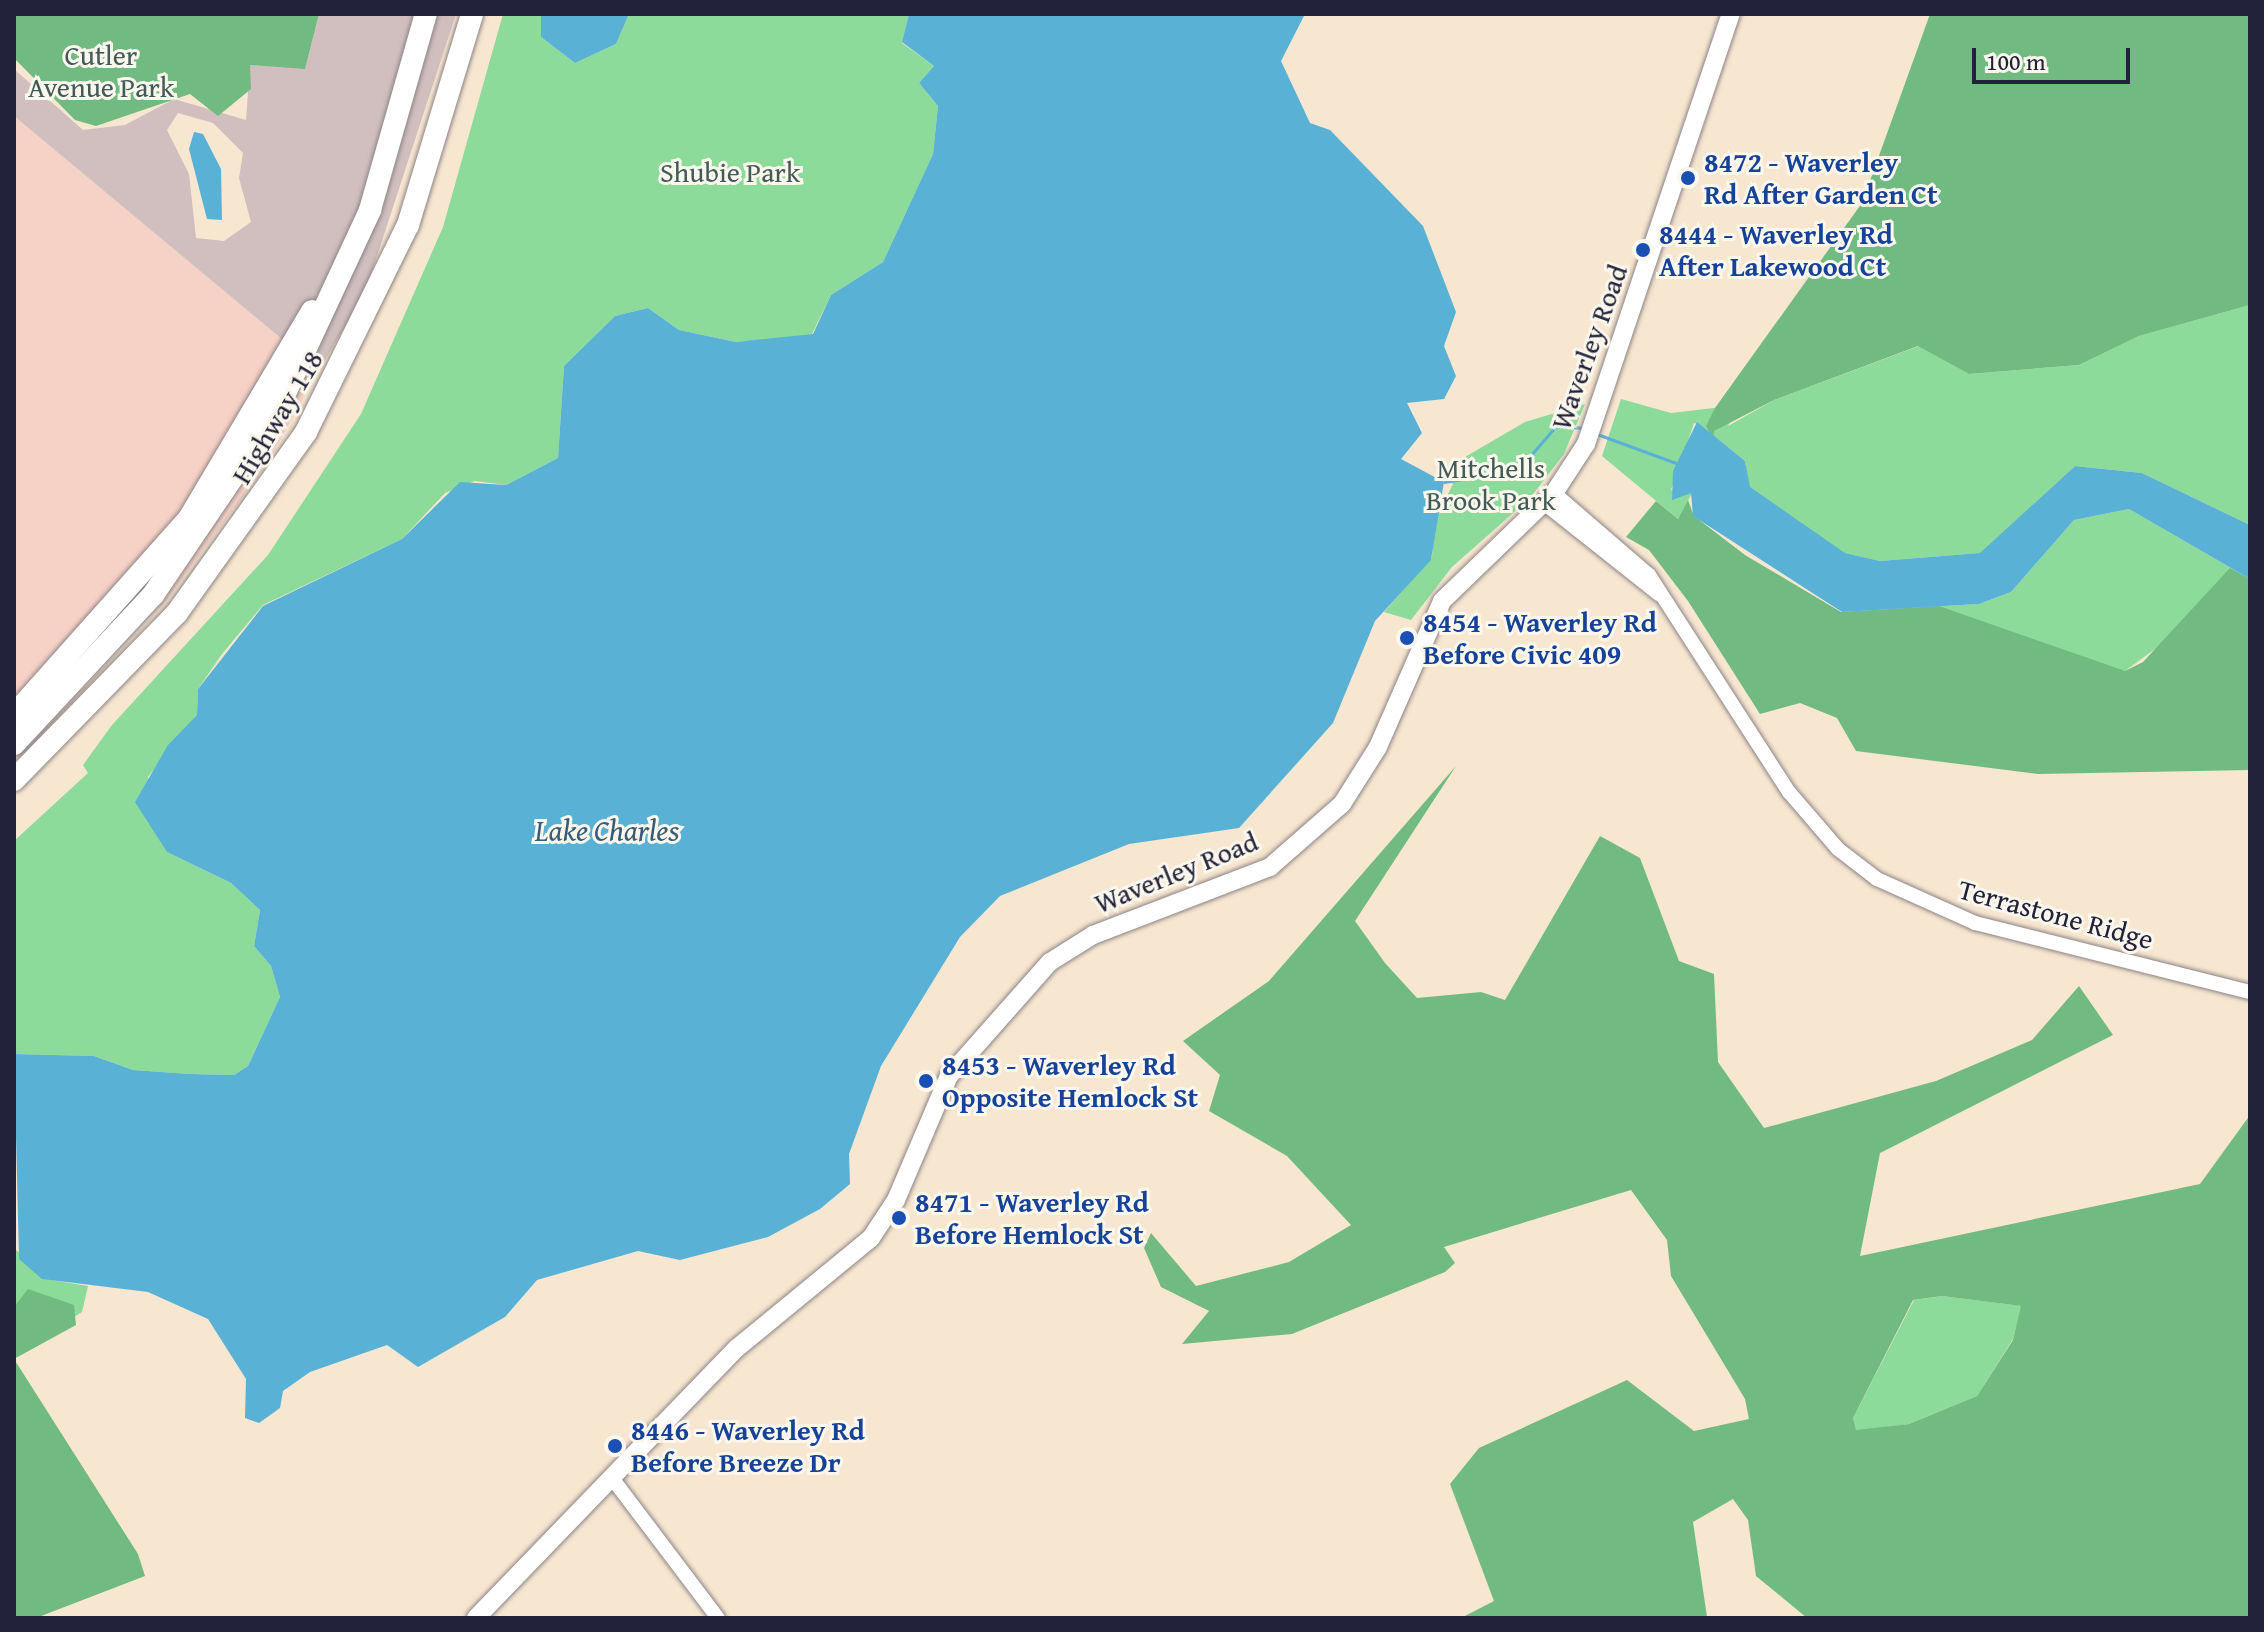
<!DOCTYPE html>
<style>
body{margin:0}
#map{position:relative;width:2264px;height:1632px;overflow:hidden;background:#f7e6d0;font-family:"Gentium Book Plus",serif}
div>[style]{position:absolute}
.built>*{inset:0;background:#f6d1c5}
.industrial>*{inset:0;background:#d1bfbf}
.green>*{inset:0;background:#8cdb9b}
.forest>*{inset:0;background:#71bb83}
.water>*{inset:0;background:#59b2d6}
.stream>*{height:3px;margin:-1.5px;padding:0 1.5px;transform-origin:1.5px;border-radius:1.5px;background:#59b2d6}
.roads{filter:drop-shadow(0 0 2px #8c8486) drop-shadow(0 0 2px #8c8486)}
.minor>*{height:14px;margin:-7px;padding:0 7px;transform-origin:7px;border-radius:7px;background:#fff}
.major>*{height:18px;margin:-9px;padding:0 9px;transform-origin:9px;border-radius:9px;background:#fff}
.highway>*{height:22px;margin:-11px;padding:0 11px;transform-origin:11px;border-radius:11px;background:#fff}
.dots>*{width:22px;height:22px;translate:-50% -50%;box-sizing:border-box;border:4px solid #fbf7ec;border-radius:50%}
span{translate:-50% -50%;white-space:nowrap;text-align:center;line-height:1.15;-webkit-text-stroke:6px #fbf7ec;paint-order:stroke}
.park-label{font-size:28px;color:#425a58}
.transit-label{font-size:28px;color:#164399;font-weight:700}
.left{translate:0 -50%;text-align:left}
.street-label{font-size:28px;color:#22223b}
.water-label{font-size:30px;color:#385c79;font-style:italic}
.frame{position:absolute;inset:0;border:16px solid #22223b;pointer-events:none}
.scale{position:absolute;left:1972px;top:48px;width:158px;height:36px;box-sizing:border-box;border:4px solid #22223b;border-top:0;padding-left:10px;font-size:24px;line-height:28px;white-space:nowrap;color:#22223b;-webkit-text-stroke:6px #fbf7ec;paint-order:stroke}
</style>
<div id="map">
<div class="built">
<div style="clip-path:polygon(14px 116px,319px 370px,267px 464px,166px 601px,14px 741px)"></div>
</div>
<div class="industrial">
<div style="clip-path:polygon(evenodd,319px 14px,456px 14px,365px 293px,319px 370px,14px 116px,14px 69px,83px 130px,125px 125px,174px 99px,246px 120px,250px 65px,305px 68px,319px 14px,178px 113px,213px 123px,243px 153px,239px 178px,251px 222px,224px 241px,196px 238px,189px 174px,167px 130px,178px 113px)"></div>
</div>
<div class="green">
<div style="clip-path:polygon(503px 14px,541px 14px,541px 37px,575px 63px,616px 44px,629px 14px,909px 14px,902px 43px,934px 66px,919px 83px,938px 106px,933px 154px,883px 262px,831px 295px,811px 336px,736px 342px,679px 330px,648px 308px,615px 316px,564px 366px,558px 458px,506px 485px,475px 481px,445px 493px,402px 539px,263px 605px,222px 654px,198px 689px,197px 715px,148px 777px,167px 852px,231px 883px,260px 910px,254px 946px,271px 966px,280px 997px,248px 1066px,234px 1075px,190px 1074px,133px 1070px,94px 1056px,14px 1054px,14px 841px,88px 773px,83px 765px,112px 725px,268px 555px,361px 414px,443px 227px)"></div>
<div style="clip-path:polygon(2250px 305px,2250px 525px,2142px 473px,2075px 466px,1981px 553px,1880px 561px,1844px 553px,1749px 487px,1745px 461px,1700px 425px,1694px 423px,1671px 490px,1692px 493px,1678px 519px,1602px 456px,1621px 399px,1671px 413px,1739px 405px,1728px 426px,1774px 400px,1919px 346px,1969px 374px,2079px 365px,2139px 336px)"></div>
<div style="clip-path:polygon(1585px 404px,1564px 454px,1530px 498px,1452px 567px,1411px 620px,1384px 612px,1432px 557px,1435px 520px,1453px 484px,1441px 471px,1525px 422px)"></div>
<div style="clip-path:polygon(2129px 509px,2250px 579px,2125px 671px,1842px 612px,1979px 604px,2011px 592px,2074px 520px)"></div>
<div style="clip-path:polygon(14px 1248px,46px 1279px,88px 1286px,82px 1312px,14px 1355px)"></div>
<div style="clip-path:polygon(1942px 1296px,2022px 1306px,2013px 1339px,1977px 1396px,1909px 1424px,1856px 1431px,1853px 1418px,1914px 1300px)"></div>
</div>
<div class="forest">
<div style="clip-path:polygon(14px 14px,319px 14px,305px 69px,250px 65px,251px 89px,218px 116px,190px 94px,96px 126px,75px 120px,14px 58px)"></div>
<div style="clip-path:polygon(1930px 14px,2250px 14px,2250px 305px,2139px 336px,2079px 365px,1969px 374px,1918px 346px,1774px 400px,1714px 431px,1713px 439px,1706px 426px,1715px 408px,1862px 203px)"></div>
<div style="clip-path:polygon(1688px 500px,1694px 516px,1745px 555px,1841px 612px,1939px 606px,2125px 671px,2143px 662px,2230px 568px,2250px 579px,2250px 770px,2038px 774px,1856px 751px,1837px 718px,1800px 703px,1760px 714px,1688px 601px,1649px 550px,1626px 537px,1656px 501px,1678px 519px)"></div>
<div style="clip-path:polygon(evenodd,1456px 766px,1355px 921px,1385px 963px,1417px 998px,1481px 992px,1505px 1000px,1600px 836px,1640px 858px,1679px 961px,1714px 974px,1718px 1062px,1764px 1128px,1936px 1081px,2032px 1040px,2079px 986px,2113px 1035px,1880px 1153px,1860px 1256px,2200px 1184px,2250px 1115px,2250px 1618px,1807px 1618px,1756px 1576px,1748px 1520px,1733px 1499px,1693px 1522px,1707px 1617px,1461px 1618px,1494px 1601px,1450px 1484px,1479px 1448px,1627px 1380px,1694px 1431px,1749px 1419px,1745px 1399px,1671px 1276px,1667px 1240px,1631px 1190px,1444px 1247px,1455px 1263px,1445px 1272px,1292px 1334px,1182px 1344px,1209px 1311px,1161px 1287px,1144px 1248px,1151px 1233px,1196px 1286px,1289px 1262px,1351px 1225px,1287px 1156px,1209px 1111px,1220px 1075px,1183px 1041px,1269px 981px,1456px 766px,1942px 1296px,2021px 1306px,2013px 1340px,1977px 1396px,1909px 1424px,1856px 1430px,1853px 1418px,1913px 1300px,1942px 1296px)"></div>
<div style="clip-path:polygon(28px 1289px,74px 1305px,76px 1325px,14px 1359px,138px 1554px,145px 1576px,36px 1618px,14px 1618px,14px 1307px)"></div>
</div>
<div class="water">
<div style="clip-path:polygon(541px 14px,629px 14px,616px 44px,575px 63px,541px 37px)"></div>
<div style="clip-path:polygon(909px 14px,1305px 14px,1281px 61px,1310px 123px,1330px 130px,1423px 226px,1456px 312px,1444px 346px,1456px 376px,1444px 399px,1407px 403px,1422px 433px,1401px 459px,1444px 482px,1431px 560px,1375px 621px,1333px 723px,1239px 828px,1129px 844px,1000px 896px,960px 937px,881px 1066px,849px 1154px,850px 1184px,820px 1209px,768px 1237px,680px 1260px,638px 1251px,537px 1280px,505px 1317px,418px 1367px,387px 1345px,310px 1372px,283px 1391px,280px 1408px,259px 1423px,245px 1418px,246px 1379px,208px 1319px,148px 1292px,42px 1279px,19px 1259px,14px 1054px,94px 1056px,133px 1070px,190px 1074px,234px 1075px,248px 1066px,280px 997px,271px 966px,254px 946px,260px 910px,231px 883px,167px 852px,135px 802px,168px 745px,197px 715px,198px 689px,263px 606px,402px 539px,460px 482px,506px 485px,558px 458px,564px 366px,615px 316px,648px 308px,679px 330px,736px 342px,813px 334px,831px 295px,883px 262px,933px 154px,938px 106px,919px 83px,934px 66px,902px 42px)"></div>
<div style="clip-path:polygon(194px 132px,203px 134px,221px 169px,222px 220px,207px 219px,189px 149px)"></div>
<div style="clip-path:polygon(1697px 422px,1745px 461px,1750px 487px,1845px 553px,1880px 561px,1980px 553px,2075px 466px,2142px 473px,2250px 525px,2250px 579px,2129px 509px,2074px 520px,2011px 592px,1979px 604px,1842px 612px,1693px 516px,1691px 493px,1672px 500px,1673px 471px)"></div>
</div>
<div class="stream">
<div style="left:1597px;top:434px;width:84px;rotate:20.2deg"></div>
<div style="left:1444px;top:482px;width:75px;rotate:-9.2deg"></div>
<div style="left:1518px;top:470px;width:58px;rotate:-49.2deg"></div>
<div style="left:1556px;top:426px;width:26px;rotate:4deg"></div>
</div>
<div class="roads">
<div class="minor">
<div style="left:1554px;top:493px;width:125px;rotate:40.8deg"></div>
<div style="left:1649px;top:575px;width:258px;rotate:57.2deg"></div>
<div style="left:1789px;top:792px;width:75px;rotate:49.3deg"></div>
<div style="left:1838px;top:849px;width:49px;rotate:37.6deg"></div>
<div style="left:1877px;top:879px;width:107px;rotate:24.2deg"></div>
<div style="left:1975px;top:923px;width:284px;rotate:14.1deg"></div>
<div style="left:1544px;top:503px;width:147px;rotate:38.4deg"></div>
<div style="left:612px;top:1478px;width:176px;rotate:52.9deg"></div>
</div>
<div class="major">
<div style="left:476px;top:1618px;width:376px;rotate:-46deg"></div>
<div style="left:737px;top:1348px;width:173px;rotate:-39.4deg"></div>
<div style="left:871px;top:1238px;width:45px;rotate:-56.7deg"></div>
<div style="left:896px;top:1200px;width:135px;rotate:-66.9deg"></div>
<div style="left:949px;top:1076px;width:152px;rotate:-48.5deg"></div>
<div style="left:1050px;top:962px;width:51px;rotate:-32.1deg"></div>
<div style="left:1093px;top:935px;width:190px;rotate:-21deg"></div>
<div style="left:1270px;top:867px;width:96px;rotate:-41.2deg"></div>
<div style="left:1342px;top:804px;width:67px;rotate:-57.7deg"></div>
<div style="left:1378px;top:747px;width:159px;rotate:-66.3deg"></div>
<div style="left:1442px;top:601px;width:156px;rotate:-44deg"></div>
<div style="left:1554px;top:493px;width:59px;rotate:-56.9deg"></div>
<div style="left:1586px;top:444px;width:454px;rotate:-71.4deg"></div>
</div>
<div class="highway">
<div style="left:14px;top:715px;width:261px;rotate:-48.3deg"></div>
<div style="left:188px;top:520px;width:243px;rotate:-59.3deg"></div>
<div style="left:14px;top:744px;width:204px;rotate:-47deg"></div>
<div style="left:153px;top:595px;width:217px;rotate:-55.9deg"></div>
<div style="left:275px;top:415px;width:226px;rotate:-65.1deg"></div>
<div style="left:370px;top:210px;width:204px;rotate:-74.1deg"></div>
<div style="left:14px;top:780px;width:233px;rotate:-45.7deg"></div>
<div style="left:177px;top:613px;width:222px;rotate:-54.5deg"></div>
<div style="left:306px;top:432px;width:231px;rotate:-63.8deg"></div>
<div style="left:408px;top:225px;width:220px;rotate:-73.1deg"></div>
</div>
</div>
<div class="dots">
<div style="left:1688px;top:178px;background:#1a4fb4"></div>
<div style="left:1643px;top:250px;background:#1a4fb4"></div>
<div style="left:1407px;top:638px;background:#1a4fb4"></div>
<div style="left:926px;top:1081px;background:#1a4fb4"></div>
<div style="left:899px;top:1218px;background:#1a4fb4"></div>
<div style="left:615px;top:1446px;background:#1a4fb4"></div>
</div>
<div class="park-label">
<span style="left:101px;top:71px">Cutler<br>Avenue Park</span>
<span style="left:730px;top:172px">Shubie Park</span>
<span style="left:1491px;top:484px">Mitchells<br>Brook Park</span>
</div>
<div class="transit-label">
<span class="left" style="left:1704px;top:178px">8472 - Waverley<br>Rd After Garden Ct</span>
<span class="left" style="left:1659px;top:250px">8444 - Waverley Rd<br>After Lakewood Ct</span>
<span class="left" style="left:1423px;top:638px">8454 - Waverley Rd<br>Before Civic 409</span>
<span class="left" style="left:942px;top:1081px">8453 - Waverley Rd<br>Opposite Hemlock St</span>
<span class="left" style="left:915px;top:1218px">8471 - Waverley Rd<br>Before Hemlock St</span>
<span class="left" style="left:631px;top:1446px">8446 - Waverley Rd<br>Before Breeze Dr</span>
</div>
<div class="street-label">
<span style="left:1589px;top:347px;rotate:-70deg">Waverley Road</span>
<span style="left:277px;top:417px;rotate:-59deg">Highway 118</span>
<span style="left:1176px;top:872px;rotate:-22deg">Waverley Road</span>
<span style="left:2056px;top:914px;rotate:15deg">Terrastone Ridge</span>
</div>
<div class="water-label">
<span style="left:607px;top:830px">Lake Charles</span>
</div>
<div class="frame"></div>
<div class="scale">100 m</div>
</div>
